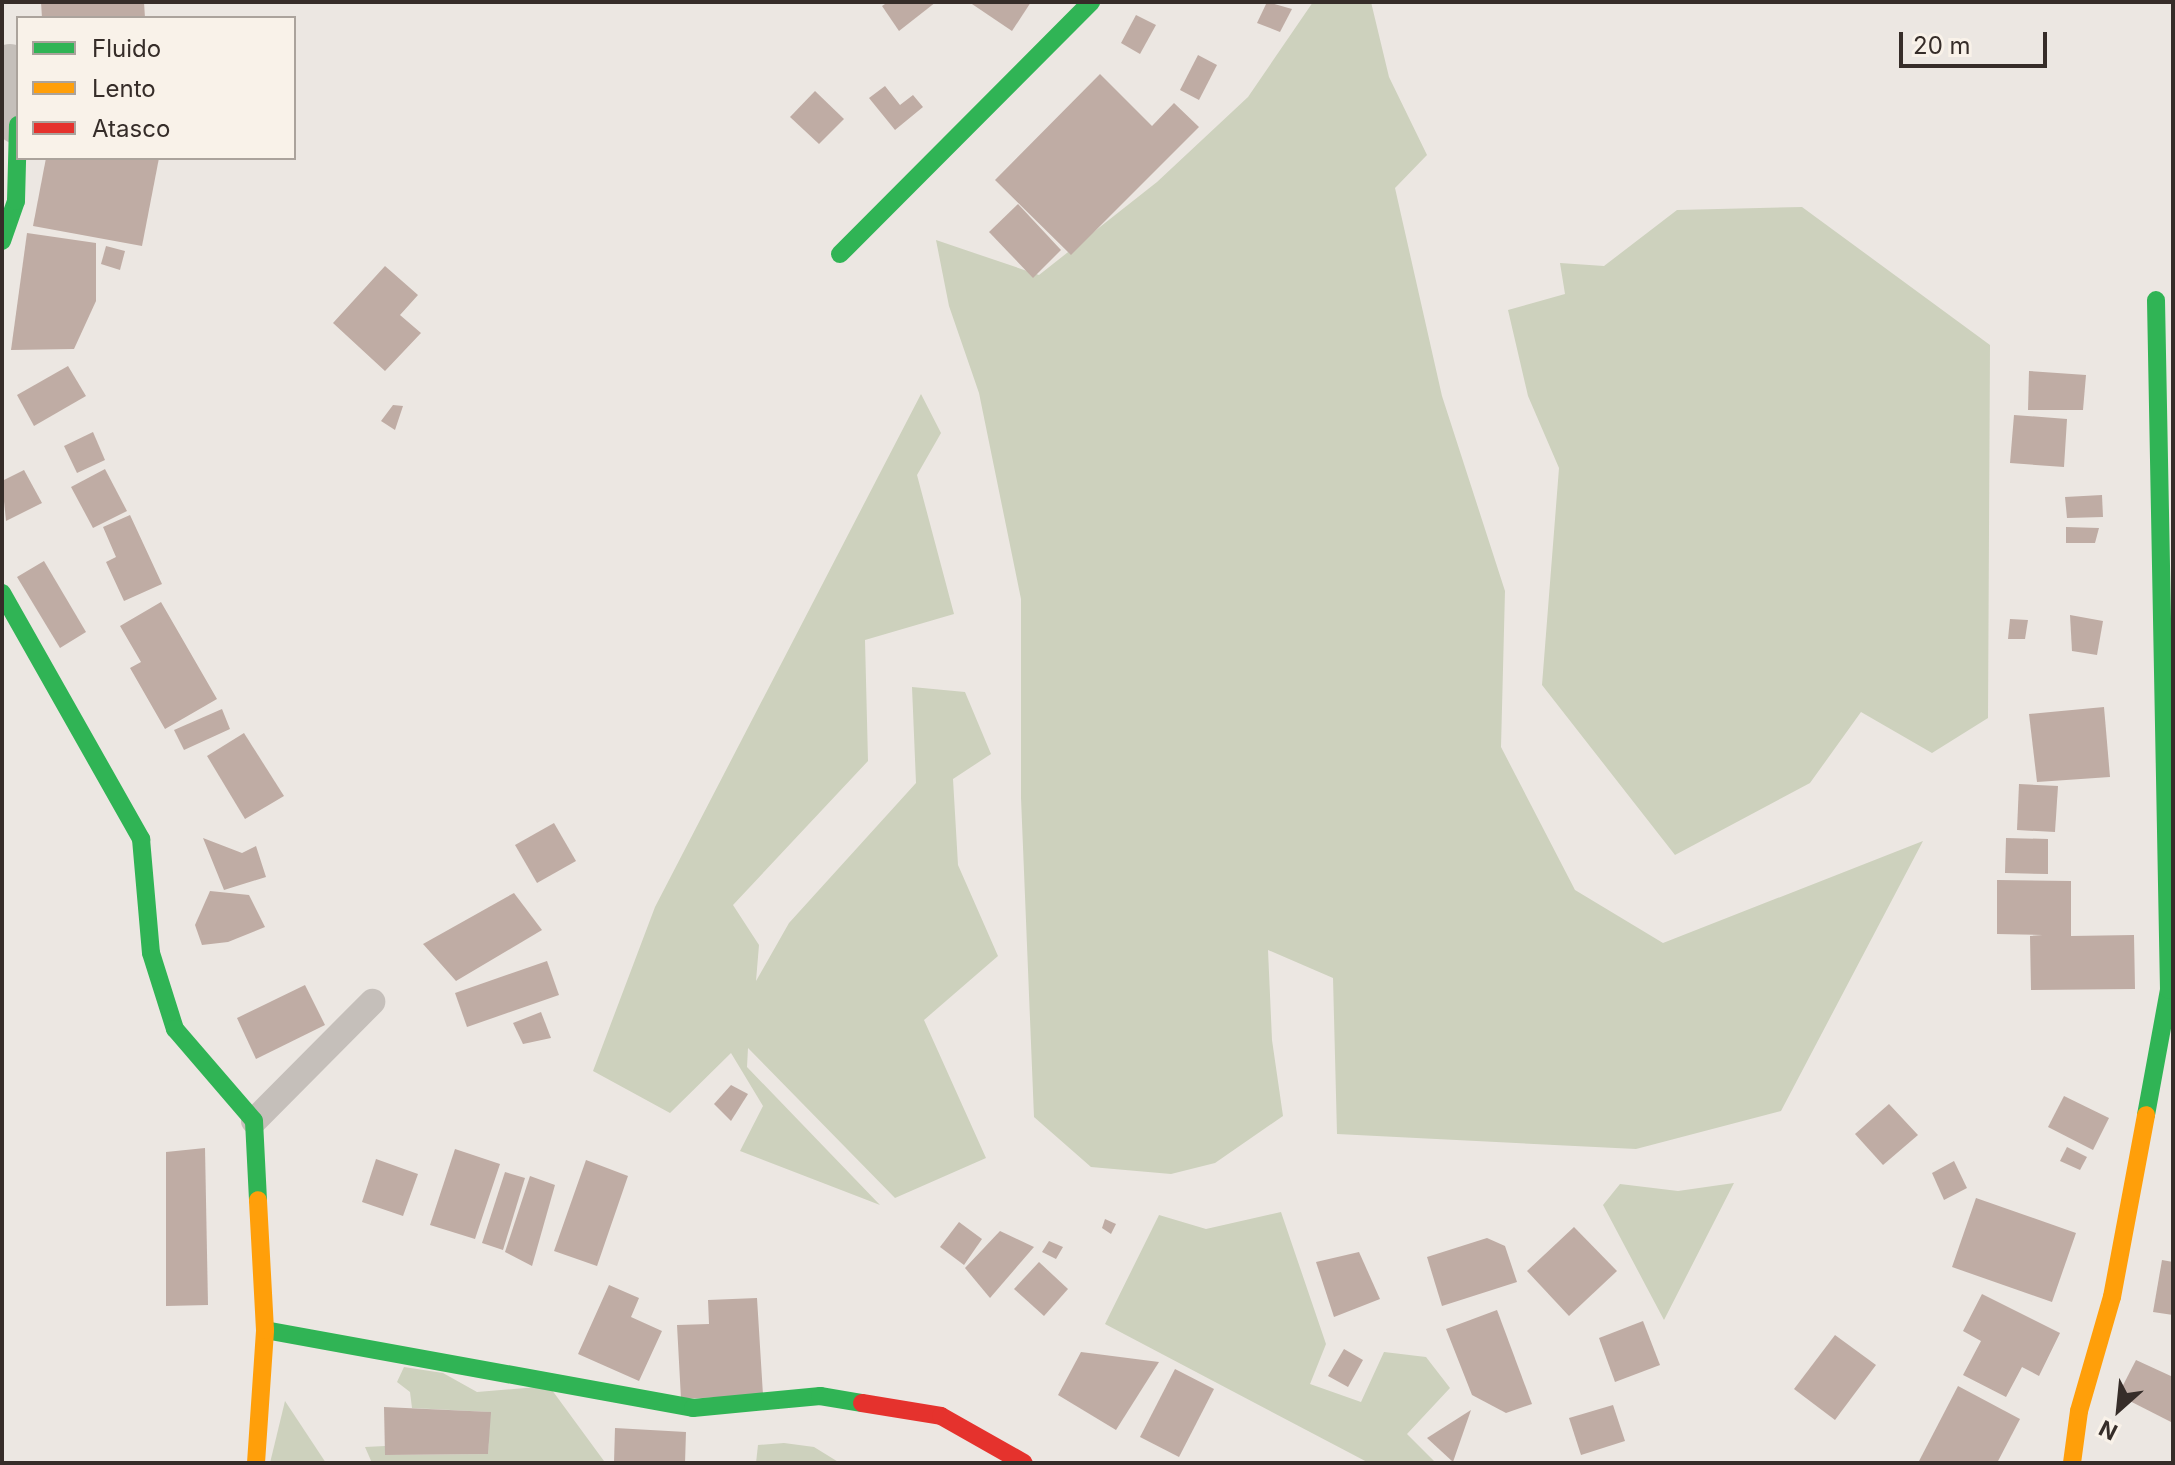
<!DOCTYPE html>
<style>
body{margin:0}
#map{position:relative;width:2175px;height:1465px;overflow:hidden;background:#ece7e2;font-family:Inter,sans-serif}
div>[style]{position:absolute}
.green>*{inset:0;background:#cdd1bd}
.building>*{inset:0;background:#bfaca4}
.lane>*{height:26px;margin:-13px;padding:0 13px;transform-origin:13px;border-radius:13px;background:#c5bfba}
.street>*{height:44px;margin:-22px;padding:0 22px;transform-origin:22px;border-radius:22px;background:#c5bfba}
.fast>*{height:18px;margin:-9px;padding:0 9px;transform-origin:9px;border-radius:9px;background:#30b455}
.slow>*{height:18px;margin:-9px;padding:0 9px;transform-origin:9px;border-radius:9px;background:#ff9f0a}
.jam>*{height:18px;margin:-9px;padding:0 9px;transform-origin:9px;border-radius:9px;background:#e5322d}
span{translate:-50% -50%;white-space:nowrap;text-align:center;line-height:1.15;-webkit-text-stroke:6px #f9f2e9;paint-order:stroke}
.frame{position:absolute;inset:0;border:4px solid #362d29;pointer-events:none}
.legend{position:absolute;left:16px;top:16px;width:280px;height:144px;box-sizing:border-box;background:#f9f2e9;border:2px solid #aba39c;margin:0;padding:10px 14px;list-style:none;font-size:24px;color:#362d29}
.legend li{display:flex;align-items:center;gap:16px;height:40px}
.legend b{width:40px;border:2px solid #aba39c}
.north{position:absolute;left:2079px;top:1369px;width:80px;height:80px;-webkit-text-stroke:6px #f9f2e9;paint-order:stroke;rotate:207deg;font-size:22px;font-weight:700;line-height:32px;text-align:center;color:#362d29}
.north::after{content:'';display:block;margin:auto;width:28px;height:36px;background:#362d29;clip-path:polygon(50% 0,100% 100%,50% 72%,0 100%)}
.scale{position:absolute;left:1899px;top:32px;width:148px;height:36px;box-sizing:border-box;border:4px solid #362d29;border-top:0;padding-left:10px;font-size:24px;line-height:28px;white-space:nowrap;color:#362d29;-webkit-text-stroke:6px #f9f2e9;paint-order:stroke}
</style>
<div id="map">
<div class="green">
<div style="clip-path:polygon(1313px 2px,1371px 2px,1389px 77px,1427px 155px,1395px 188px,1442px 396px,1505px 591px,1501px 747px,1575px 890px,1663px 943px,1923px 841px,1781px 1111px,1636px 1149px,1337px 1134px,1333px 978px,1268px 950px,1272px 1040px,1283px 1116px,1215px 1163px,1171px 1174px,1091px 1167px,1034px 1117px,1021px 798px,1021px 599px,979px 393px,949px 306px,936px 240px,1039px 275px,1157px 182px,1248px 97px)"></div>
<div style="clip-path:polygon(1802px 207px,1990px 345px,1988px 718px,1932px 753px,1861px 712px,1810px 783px,1675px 855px,1542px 685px,1559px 468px,1528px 396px,1508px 310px,1565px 294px,1560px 263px,1604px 266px,1677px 210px)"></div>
<div style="clip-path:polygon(921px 394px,941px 433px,917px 475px,954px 614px,865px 640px,868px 761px,733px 905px,759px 945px,756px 981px,789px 923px,916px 783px,912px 687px,965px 692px,991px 754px,953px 779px,958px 865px,998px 956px,924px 1020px,986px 1158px,895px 1198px,748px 1048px,747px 1067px,880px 1205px,740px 1151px,763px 1106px,731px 1053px,670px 1113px,593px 1071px,655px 907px)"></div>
<div style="clip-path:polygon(1734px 1183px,1664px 1320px,1603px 1205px,1620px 1184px,1678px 1191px)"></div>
<div style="clip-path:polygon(1281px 1212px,1326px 1344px,1310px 1384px,1361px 1402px,1384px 1352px,1426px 1357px,1450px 1388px,1407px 1434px,1436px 1463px,1369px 1463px,1105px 1324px,1159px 1215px,1206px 1229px)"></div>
<div style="clip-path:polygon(404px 1367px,443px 1373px,477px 1392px,549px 1386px,604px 1461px,372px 1463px,365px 1447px,385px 1446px,386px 1455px,488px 1454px,490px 1412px,412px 1408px,410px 1392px,397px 1382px)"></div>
<div style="clip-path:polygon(285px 1401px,326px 1463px,270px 1463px)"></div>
<div style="clip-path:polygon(784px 1443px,814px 1447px,840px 1463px,756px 1463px,758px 1445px)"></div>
</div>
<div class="building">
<div style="clip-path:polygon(41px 2px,144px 2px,145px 18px,42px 18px)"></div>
<div style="clip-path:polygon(888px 2px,936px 2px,899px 31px,882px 6px)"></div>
<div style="clip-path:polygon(969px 2px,1031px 2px,1012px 31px)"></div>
<div style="clip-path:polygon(1267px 2px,1292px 9px,1280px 32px,1257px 23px)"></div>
<div style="clip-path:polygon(1136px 15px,1156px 25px,1140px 54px,1121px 43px)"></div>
<div style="clip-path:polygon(1198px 55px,1217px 65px,1199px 100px,1180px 90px)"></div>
<div style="clip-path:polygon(1100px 74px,1152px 126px,1174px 103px,1199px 127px,1071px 255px,995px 180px)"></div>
<div style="clip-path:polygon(885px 86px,900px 105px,913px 95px,923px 107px,895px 130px,869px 98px)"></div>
<div style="clip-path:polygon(815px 91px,844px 119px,819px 144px,790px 117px)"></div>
<div style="clip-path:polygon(46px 158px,159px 158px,142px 246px,33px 226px)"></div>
<div style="clip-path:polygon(1018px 204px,1061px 250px,1033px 278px,989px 232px)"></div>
<div style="clip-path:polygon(27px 233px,96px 243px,96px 301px,74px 349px,11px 350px)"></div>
<div style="clip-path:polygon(106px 246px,125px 251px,120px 270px,101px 264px)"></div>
<div style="clip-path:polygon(385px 266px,418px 295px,400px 315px,421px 333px,385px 371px,333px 323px)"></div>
<div style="clip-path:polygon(68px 366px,86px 396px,34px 426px,17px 395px)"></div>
<div style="clip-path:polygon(2029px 371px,2086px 375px,2083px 410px,2028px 410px)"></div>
<div style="clip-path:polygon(393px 405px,403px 406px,395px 430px,381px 421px)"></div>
<div style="clip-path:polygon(2014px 415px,2067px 419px,2064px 467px,2010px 463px)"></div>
<div style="clip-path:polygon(93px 432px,105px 460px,77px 473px,64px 446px)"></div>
<div style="clip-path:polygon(105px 469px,127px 511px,93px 528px,71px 487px)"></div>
<div style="clip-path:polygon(24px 470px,42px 503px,6px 521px,2px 481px)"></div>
<div style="clip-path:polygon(2102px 495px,2103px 517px,2067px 518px,2065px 497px)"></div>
<div style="clip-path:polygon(130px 515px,162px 584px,124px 601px,106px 562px,116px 557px,103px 527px)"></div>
<div style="clip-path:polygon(2066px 527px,2099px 528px,2095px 543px,2066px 543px)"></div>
<div style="clip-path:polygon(44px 561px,86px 632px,60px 648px,17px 577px)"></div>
<div style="clip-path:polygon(161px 602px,217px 699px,165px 729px,130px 668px,141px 662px,120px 626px)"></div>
<div style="clip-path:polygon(2070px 615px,2103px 621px,2097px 655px,2072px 651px)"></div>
<div style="clip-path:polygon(2010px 619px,2028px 620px,2025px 639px,2008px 639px)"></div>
<div style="clip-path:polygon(2104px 707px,2110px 777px,2037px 782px,2029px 714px)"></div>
<div style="clip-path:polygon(222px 709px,230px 729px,184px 750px,174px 730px)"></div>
<div style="clip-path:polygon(244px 733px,284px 796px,245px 819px,207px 756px)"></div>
<div style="clip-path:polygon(2019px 784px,2058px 786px,2055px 832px,2017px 830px)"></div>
<div style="clip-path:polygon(554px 823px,576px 861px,537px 883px,515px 845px)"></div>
<div style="clip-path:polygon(203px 838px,242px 853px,256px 846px,266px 877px,224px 890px)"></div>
<div style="clip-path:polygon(2006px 838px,2048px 839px,2048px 874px,2005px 873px)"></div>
<div style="clip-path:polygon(1997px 880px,2071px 881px,2071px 936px,2134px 935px,2135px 989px,2031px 990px,2030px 936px,2043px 935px,1997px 934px)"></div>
<div style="clip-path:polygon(210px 891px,249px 895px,265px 927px,228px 942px,202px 945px,195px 925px)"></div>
<div style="clip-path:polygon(514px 893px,542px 930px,456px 981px,423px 944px)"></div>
<div style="clip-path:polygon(547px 961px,559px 995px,467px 1027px,455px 993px)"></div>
<div style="clip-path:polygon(305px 985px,325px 1025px,256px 1059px,237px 1018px)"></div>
<div style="clip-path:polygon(541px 1012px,551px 1038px,523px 1044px,513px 1023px)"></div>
<div style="clip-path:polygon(731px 1085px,748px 1094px,731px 1121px,714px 1104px)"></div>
<div style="clip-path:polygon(2064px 1096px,2109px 1118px,2093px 1150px,2048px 1127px)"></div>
<div style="clip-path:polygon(1889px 1104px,1918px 1135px,1883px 1165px,1855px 1134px)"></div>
<div style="clip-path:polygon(2067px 1147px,2087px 1157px,2080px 1170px,2060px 1161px)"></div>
<div style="clip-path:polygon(205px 1148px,208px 1305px,166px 1306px,166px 1152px)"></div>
<div style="clip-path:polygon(455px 1149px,500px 1164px,475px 1239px,430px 1225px)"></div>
<div style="clip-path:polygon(376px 1159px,418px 1174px,403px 1216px,362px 1202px)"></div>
<div style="clip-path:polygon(586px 1160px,628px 1176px,597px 1266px,554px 1251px)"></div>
<div style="clip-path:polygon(1954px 1161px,1967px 1188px,1944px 1200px,1932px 1173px)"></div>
<div style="clip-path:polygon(505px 1172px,525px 1178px,503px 1250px,482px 1243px)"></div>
<div style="clip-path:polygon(530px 1176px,555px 1185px,532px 1266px,505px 1252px)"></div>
<div style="clip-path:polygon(1976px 1198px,2076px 1233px,2052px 1302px,1952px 1267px)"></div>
<div style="clip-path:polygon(1105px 1219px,1116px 1224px,1111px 1234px,1102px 1228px)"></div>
<div style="clip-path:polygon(959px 1222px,982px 1239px,964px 1265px,940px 1247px)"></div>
<div style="clip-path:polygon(1574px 1227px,1617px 1271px,1569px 1316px,1527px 1271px)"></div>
<div style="clip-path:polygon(1000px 1231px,1034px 1247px,990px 1298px,965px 1268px)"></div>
<div style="clip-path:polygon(1487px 1238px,1505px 1246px,1517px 1282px,1442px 1306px,1427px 1257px)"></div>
<div style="clip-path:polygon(1049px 1241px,1063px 1247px,1056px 1259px,1042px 1252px)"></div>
<div style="clip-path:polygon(1359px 1252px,1380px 1299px,1334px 1317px,1316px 1262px)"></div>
<div style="clip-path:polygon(2162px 1260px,2173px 1262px,2173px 1315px,2153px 1312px)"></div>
<div style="clip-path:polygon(1039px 1262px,1068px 1289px,1044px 1316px,1014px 1289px)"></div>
<div style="clip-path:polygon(609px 1285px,639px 1298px,631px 1317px,662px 1331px,639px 1381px,578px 1354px)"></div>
<div style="clip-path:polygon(1982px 1294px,2060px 1333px,2039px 1376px,2022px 1367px,2006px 1397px,1963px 1375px,1981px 1341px,1963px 1331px)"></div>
<div style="clip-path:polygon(757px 1298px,763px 1395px,681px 1399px,677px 1325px,709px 1324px,708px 1300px)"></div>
<div style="clip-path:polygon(1497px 1310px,1532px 1404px,1506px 1413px,1472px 1395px,1446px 1329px)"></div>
<div style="clip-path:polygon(1643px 1321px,1660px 1365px,1615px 1382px,1599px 1338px)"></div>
<div style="clip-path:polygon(1835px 1335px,1876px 1365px,1835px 1420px,1794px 1389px)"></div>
<div style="clip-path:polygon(1344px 1349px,1363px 1360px,1348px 1387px,1328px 1376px)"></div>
<div style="clip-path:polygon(1081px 1352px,1159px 1362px,1116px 1430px,1058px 1395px)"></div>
<div style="clip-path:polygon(2136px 1360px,2173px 1377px,2171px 1422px,2118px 1395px)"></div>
<div style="clip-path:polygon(1175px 1369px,1214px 1389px,1179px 1457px,1140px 1437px)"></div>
<div style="clip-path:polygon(1958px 1386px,2020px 1419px,1997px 1463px,1918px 1463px)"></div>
<div style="clip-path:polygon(1613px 1405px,1625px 1441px,1581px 1455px,1569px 1418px)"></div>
<div style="clip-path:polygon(384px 1407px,491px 1412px,488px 1454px,385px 1455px)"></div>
<div style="clip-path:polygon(1471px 1410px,1453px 1462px,1427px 1438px)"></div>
<div style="clip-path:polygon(615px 1428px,686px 1432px,685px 1463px,614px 1463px)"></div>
</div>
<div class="lane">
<div style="left:254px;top:1121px;width:168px;rotate:-45.2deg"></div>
</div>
<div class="street">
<div style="left:10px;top:66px;width:57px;rotate:81.9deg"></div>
</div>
<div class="fast">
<div style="left:2px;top:241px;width:42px;rotate:-70.7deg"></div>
<div style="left:16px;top:201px;width:76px;rotate:-88.5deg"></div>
<div style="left:840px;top:254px;width:356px;rotate:-45.1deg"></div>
<div style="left:2px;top:593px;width:283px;rotate:60.5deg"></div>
<div style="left:141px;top:839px;width:114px;rotate:85deg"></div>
<div style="left:151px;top:953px;width:80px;rotate:72.5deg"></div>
<div style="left:175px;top:1029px;width:121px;rotate:49.3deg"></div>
<div style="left:254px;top:1121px;width:79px;rotate:87.1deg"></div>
<div style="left:2146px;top:1115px;width:127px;rotate:-79.6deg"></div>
<div style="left:2169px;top:990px;width:690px;rotate:-91.08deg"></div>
<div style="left:265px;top:1330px;width:435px;rotate:10.3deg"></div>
<div style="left:693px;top:1408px;width:128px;rotate:-5.4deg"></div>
<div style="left:820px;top:1396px;width:43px;rotate:9.5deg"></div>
</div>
<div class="slow">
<div style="left:256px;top:1463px;width:133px;rotate:-86.1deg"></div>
<div style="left:265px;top:1330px;width:130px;rotate:-93.1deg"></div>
<div style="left:2072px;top:1463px;width:52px;rotate:-82.3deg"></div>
<div style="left:2079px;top:1411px;width:119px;rotate:-73.9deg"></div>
<div style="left:2112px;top:1297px;width:185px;rotate:-79.4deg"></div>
</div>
<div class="jam">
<div style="left:862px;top:1403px;width:80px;rotate:9.3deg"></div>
<div style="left:941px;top:1416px;width:95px;rotate:29.5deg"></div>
</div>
<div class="frame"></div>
<ul class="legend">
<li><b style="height:10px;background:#30b455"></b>Fluido</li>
<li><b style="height:10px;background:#ff9f0a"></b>Lento</li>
<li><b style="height:10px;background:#e5322d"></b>Atasco</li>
</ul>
<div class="north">N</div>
<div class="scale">20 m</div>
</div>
